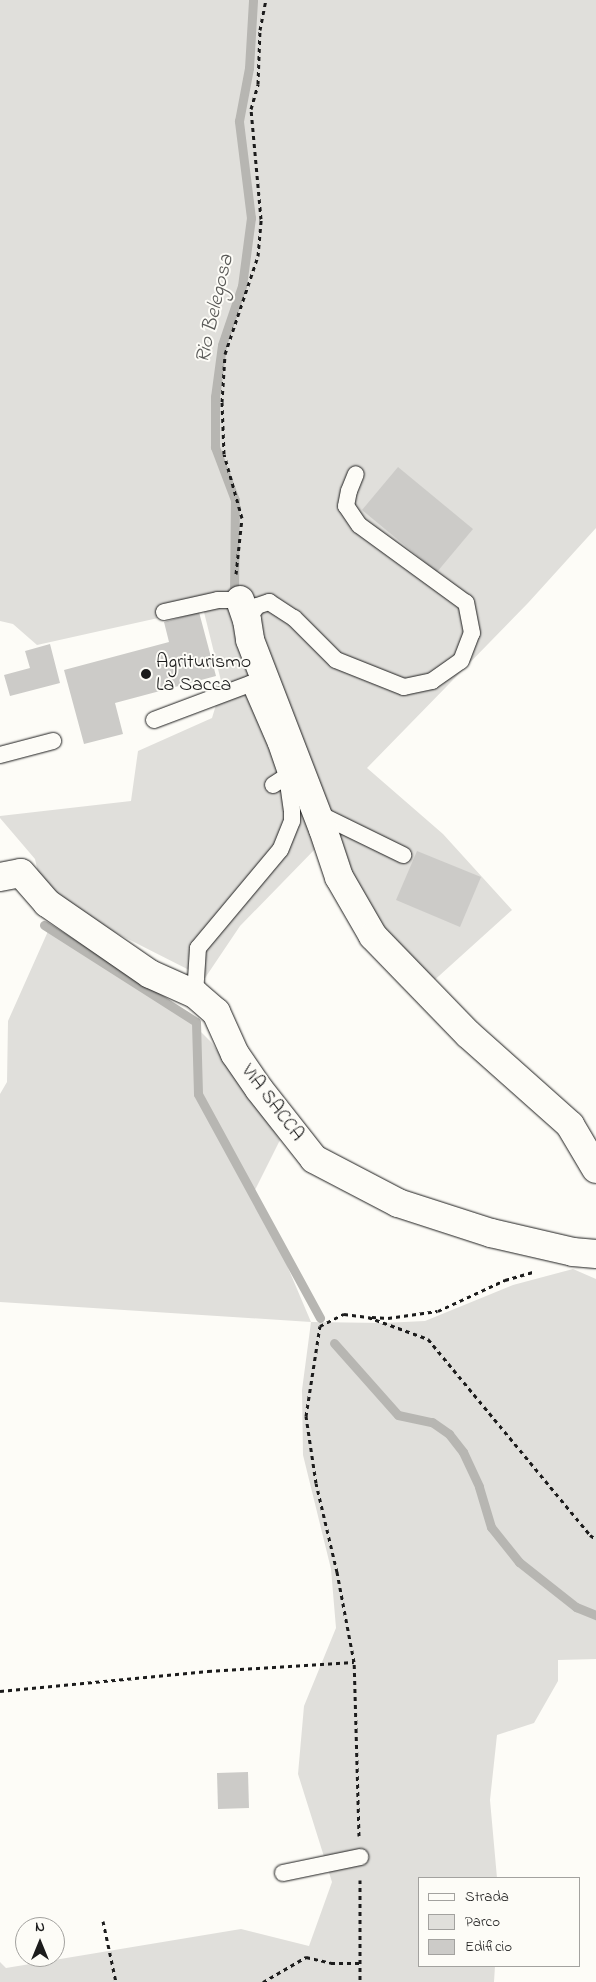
<!DOCTYPE html>
<style>
body{margin:0}
#map{position:relative;width:596px;height:1982px;overflow:hidden;background:#fdfcf7;font-family:"Indie Flower",sans-serif}
div>[style]{position:absolute}
.green>*{inset:0;background:#e0dfdb}
.stream>*{height:9px;margin:-4.5px;padding:0 4.5px;transform-origin:4.5px;border-radius:4.5px;background:#b7b6b2}
.building>*{inset:0;background:#cccbc8}
.path>*{height:3px;margin-top:-1.5px;transform-origin:0;background:repeating-linear-gradient(90deg,#1c1c1c 0 4px,transparent 0 8px)}
.roads{filter:drop-shadow(0 0 1px #1c1c1c) drop-shadow(0 0 1px #1c1c1c)}
.service>*{height:16px;margin:-8px;padding:0 8px;transform-origin:8px;border-radius:8px;background:#fdfcf7}
.minor>*{height:28px;margin:-14px;padding:0 14px;transform-origin:14px;border-radius:14px;background:#fdfcf7}
.dots>*{width:14px;height:14px;translate:-50% -50%;box-sizing:border-box;border:2px solid #fdfcf7;border-radius:50%}
span{translate:-50% -50%;white-space:nowrap;text-align:center;line-height:1.15;-webkit-text-stroke:4px #fdfcf7;paint-order:stroke}
.poi-label{font-size:20px;color:#1c1c1c}
.left{translate:0 -50%;text-align:left}
.street-label{font-size:20px;color:#1c1c1c}
.water-label{font-size:21px;color:#5a5a58;font-style:italic}
.legend{position:absolute;left:418px;top:1877px;width:162px;height:90px;box-sizing:border-box;background:#fdfcf7;border:1px solid #a3a29f;margin:0;padding:6px 9px;list-style:none;font-size:15px;color:#1c1c1c}
.legend li{display:flex;align-items:center;gap:10px;height:25px}
.legend b{width:25px;border:1px solid #a3a29f}
.north{position:absolute;left:15px;top:1917px;width:50px;height:50px;box-sizing:border-box;background:#fdfcf7;border:1px solid #a3a29f;border-radius:50%;rotate:0deg;font-size:14px;font-weight:700;line-height:20px;text-align:center;color:#1c1c1c}
.north::after{content:'';display:block;margin:auto;width:18px;height:22px;background:#1c1c1c;clip-path:polygon(50% 0,100% 100%,50% 72%,0 100%)}
</style>
<div id="map">
<div class="green">
<div style="clip-path:polygon(0 0,596px 0,596px 528px,528px 603px,367px 768px,443px 834px,512px 910px,419px 994px,318px 846px,240px 926px,205px 978px,43px 896px,35px 859px,0 818px,0 816px,131px 801px,138px 751px,212px 718px,222px 685px,203px 608px,37px 645px,13px 624px,0 621px)"></div>
<div style="clip-path:polygon(49px 929px,179px 1010px,211px 1042px,280px 1140px,255px 1190px,311px 1322px,383px 1323px,425px 1321px,513px 1285px,573px 1269px,596px 1279px,596px 1659px,558px 1660px,558px 1681px,534px 1723px,497px 1735px,490px 1800px,497px 1878px,420px 1878px,420px 1966px,495px 1966px,494px 1982px,0 1982px,0 1962px,6px 1968px,241px 1929px,309px 1946px,332px 1882px,298px 1774px,304px 1706px,336px 1628px,331px 1569px,303px 1455px,302px 1390px,311px 1322px,0 1302px,0 1094px,7px 1082px,8px 1021px)"></div>
</div>
<div class="stream">
<div style="left:234px;top:594px;width:94px;rotate:-89.4deg"></div>
<div style="left:235px;top:500px;width:57px;rotate:-110.7deg"></div>
<div style="left:215px;top:447px;width:50px;rotate:-90deg"></div>
<div style="left:215px;top:397px;width:52px;rotate:-82.3deg"></div>
<div style="left:222px;top:345px;width:62px;rotate:-71.3deg"></div>
<div style="left:242px;top:286px;width:69px;rotate:-82.5deg"></div>
<div style="left:251px;top:218px;width:98px;rotate:-97.1deg"></div>
<div style="left:239px;top:121px;width:54px;rotate:-79.3deg"></div>
<div style="left:249px;top:68px;width:68px;rotate:-86.6deg"></div>
<div style="left:44px;top:925px;width:180px;rotate:32.5deg"></div>
<div style="left:196px;top:1022px;width:72px;rotate:88.4deg"></div>
<div style="left:198px;top:1094px;width:255px;rotate:61.4deg"></div>
<div style="left:334px;top:1343px;width:96px;rotate:48.4deg"></div>
<div style="left:398px;top:1415px;width:35px;rotate:12deg"></div>
<div style="left:432px;top:1422px;width:21px;rotate:35deg"></div>
<div style="left:449px;top:1434px;width:23px;rotate:52deg"></div>
<div style="left:463px;top:1452px;width:38px;rotate:65deg"></div>
<div style="left:479px;top:1487px;width:42px;rotate:73.3deg"></div>
<div style="left:491px;top:1527px;width:45px;rotate:51.3deg"></div>
<div style="left:519px;top:1562px;width:73px;rotate:38.3deg"></div>
<div style="left:576px;top:1607px;width:22px;rotate:22deg"></div>
</div>
<div class="building">
<div style="clip-path:polygon(398px 467px,473px 529px,437px 572px,362px 510px)"></div>
<div style="clip-path:polygon(199px 612px,216px 676px,115px 703px,123px 734px,84px 744px,64px 670px,169px 642px,164px 622px)"></div>
<div style="clip-path:polygon(50px 644px,60px 683px,10px 696px,4px 675px,30px 668px,25px 651px)"></div>
<div style="clip-path:polygon(417px 851px,481px 877px,460px 927px,396px 900px)"></div>
<div style="clip-path:polygon(248px 1772px,249px 1808px,218px 1809px,217px 1773px)"></div>
</div>
<div class="path">
<div style="left:236px;top:574px;width:56px;rotate:-83.9deg"></div>
<div style="left:242px;top:518px;width:66px;rotate:-105.7deg"></div>
<div style="left:224px;top:454px;width:52px;rotate:-92.2deg"></div>
<div style="left:222px;top:402px;width:48px;rotate:-86.4deg"></div>
<div style="left:225px;top:354px;width:103px;rotate:-71.4deg"></div>
<div style="left:258px;top:256px;width:37px;rotate:-85deg"></div>
<div style="left:261px;top:219px;width:110px;rotate:-95.2deg"></div>
<div style="left:251px;top:109px;width:26px;rotate:-74deg"></div>
<div style="left:258px;top:84px;width:54px;rotate:-87.9deg"></div>
<div style="left:260px;top:30px;width:31px;rotate:-79deg"></div>
<div style="left:372px;top:1317px;width:16px;rotate:4deg"></div>
<div style="left:388px;top:1318px;width:50px;rotate:-8deg"></div>
<div style="left:438px;top:1311px;width:74px;rotate:-24.8deg"></div>
<div style="left:505px;top:1280px;width:29px;rotate:-16deg"></div>
<div style="left:0;top:1691px;width:209px;rotate:-5.5deg"></div>
<div style="left:208px;top:1671px;width:146px;rotate:-3.5deg"></div>
<div style="left:359px;top:1836px;width:174px;rotate:-91.6deg"></div>
<div style="left:354px;top:1662px;width:92px;rotate:-100.7deg"></div>
<div style="left:337px;top:1572px;width:91px;rotate:-103.3deg"></div>
<div style="left:316px;top:1483px;width:68px;rotate:-98.5deg"></div>
<div style="left:306px;top:1416px;width:91px;rotate:-81.2deg"></div>
<div style="left:320px;top:1326px;width:27px;rotate:-27deg"></div>
<div style="left:344px;top:1314px;width:24px;rotate:7deg"></div>
<div style="left:368px;top:1317px;width:64px;rotate:20.1deg"></div>
<div style="left:428px;top:1339px;width:254px;rotate:50.4deg"></div>
<div style="left:590px;top:1535px;width:7px;rotate:34deg"></div>
<div style="left:360px;top:1880px;width:102px;rotate:90deg"></div>
<div style="left:103px;top:1921px;width:62px;rotate:78deg"></div>
<div style="left:263px;top:1982px;width:50px;rotate:-30.2deg"></div>
<div style="left:306px;top:1957px;width:26px;rotate:13deg"></div>
<div style="left:331px;top:1963px;width:29px"></div>
</div>
<div class="roads">
<div class="service">
<div style="left:164px;top:612px;width:55px;rotate:-12.5deg"></div>
<div style="left:218px;top:600px;width:22px"></div>
<div style="left:247px;top:620px;width:17px;rotate:-54deg"></div>
<div style="left:257px;top:606px;width:13px;rotate:-18deg"></div>
<div style="left:269px;top:602px;width:30px;rotate:33deg"></div>
<div style="left:294px;top:618px;width:59px;rotate:45deg"></div>
<div style="left:336px;top:660px;width:73px;rotate:21.7deg"></div>
<div style="left:404px;top:687px;width:29px;rotate:-12deg"></div>
<div style="left:432px;top:681px;width:35px;rotate:-35deg"></div>
<div style="left:461px;top:661px;width:30px;rotate:-69deg"></div>
<div style="left:472px;top:633px;width:31px;rotate:-101deg"></div>
<div style="left:466px;top:603px;width:132px;rotate:-143.9deg"></div>
<div style="left:359px;top:525px;width:23px;rotate:-124deg"></div>
<div style="left:346px;top:506px;width:15px;rotate:-79deg"></div>
<div style="left:349px;top:491px;width:18px;rotate:-68deg"></div>
<div style="left:154px;top:720px;width:103px;rotate:-20.6deg"></div>
<div style="left:250px;top:684px;width:65px;rotate:66.6deg"></div>
<div style="left:276px;top:744px;width:34px;rotate:71deg"></div>
<div style="left:287px;top:776px;width:34px;rotate:82deg"></div>
<div style="left:292px;top:810px;width:11px;rotate:90deg"></div>
<div style="left:292px;top:821px;width:31px;rotate:112deg"></div>
<div style="left:280px;top:850px;width:128px;rotate:129.9deg"></div>
<div style="left:198px;top:948px;width:46px;rotate:93.7deg"></div>
<div style="left:0;top:755px;width:55px;rotate:-14.8deg"></div>
<div style="left:273px;top:785px;width:17px;rotate:-33deg"></div>
<div style="left:317px;top:813px;width:96px;rotate:26deg"></div>
<div style="left:283px;top:1873px;width:79px;rotate:-11.7deg"></div>
</div>
<div class="minor">
<div style="left:240px;top:600px;width:21px;rotate:71deg"></div>
<div style="left:247px;top:620px;width:20px;rotate:81deg"></div>
<div style="left:250px;top:640px;width:203px;rotate:68.9deg"></div>
<div style="left:323px;top:829px;width:51px;rotate:71.6deg"></div>
<div style="left:339px;top:877px;width:68px;rotate:60deg"></div>
<div style="left:373px;top:936px;width:136px;rotate:45.9deg"></div>
<div style="left:468px;top:1034px;width:137px;rotate:41.7deg"></div>
<div style="left:570px;top:1125px;width:51px;rotate:59.4deg"></div>
<div style="left:0;top:877px;width:21px;rotate:-11deg"></div>
<div style="left:21px;top:873px;width:40px;rotate:49deg"></div>
<div style="left:47px;top:903px;width:125px;rotate:34.6deg"></div>
<div style="left:150px;top:974px;width:49px;rotate:24deg"></div>
<div style="left:195px;top:994px;width:28px;rotate:41deg"></div>
<div style="left:216px;top:1012px;width:46px;rotate:65.7deg"></div>
<div style="left:235px;top:1054px;width:42px;rotate:55.6deg"></div>
<div style="left:259px;top:1089px;width:89px;rotate:51.8deg"></div>
<div style="left:314px;top:1159px;width:95px;rotate:27.6deg"></div>
<div style="left:398px;top:1203px;width:98px;rotate:17.9deg"></div>
<div style="left:491px;top:1233px;width:84px;rotate:13deg"></div>
<div style="left:573px;top:1252px;width:23px;rotate:5deg"></div>
</div>
</div>
<div class="dots">
<div style="left:146px;top:674px;background:#1c1c1c"></div>
</div>
<div class="poi-label">
<span class="left" style="left:156px;top:674px">Agriturismo<br>La Sacca</span>
</div>
<div class="street-label">
<span style="left:272px;top:1103px;rotate:53deg">VIA SACCA</span>
</div>
<div class="water-label">
<span style="left:215px;top:309px;rotate:-77deg">Rio Belegosa</span>
</div>
<ul class="legend">
<li><b style="height:6px;background:#fdfcf7"></b>Strada</li>
<li><b style="height:14px;background:#e0dfdb"></b>Parco</li>
<li><b style="height:14px;background:#cccbc8"></b>Edificio</li>
</ul>
<div class="north">N</div>
</div>
